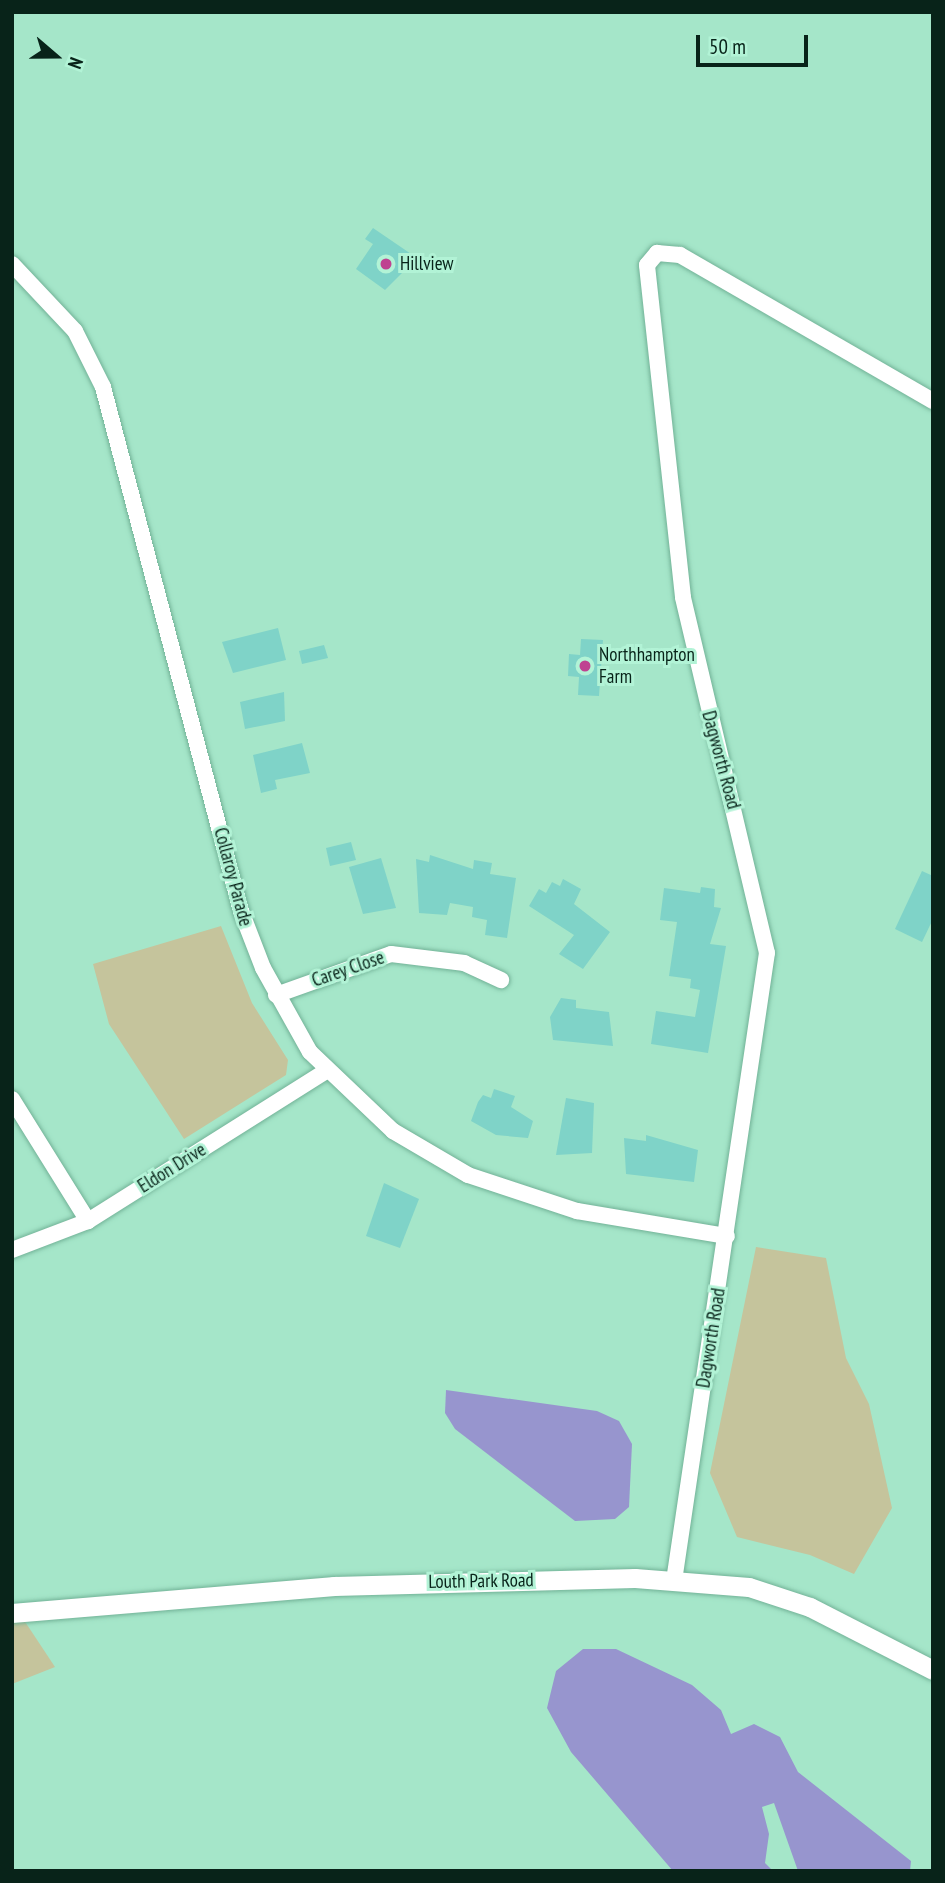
<!DOCTYPE html>
<style>
body{margin:0}
#map{position:relative;width:945px;height:1883px;overflow:hidden;background:#a5e6c9;font-family:"PT Sans Narrow",sans-serif}
div>[style]{position:absolute}
.green>*{inset:0;background:#c5c49c}
.water>*{inset:0;background:#9795ce}
.building>*{inset:0;background:#7fd3c8}
.roads{filter:drop-shadow(0 0 2px #72b297) drop-shadow(0 0 2px #72b297)}
.minor>*{height:16px;margin:-8px;padding:0 8px;transform-origin:8px;border-radius:8px;background:#fff}
.tertiary>*{height:19px;margin:-9.5px;padding:0 9.5px;transform-origin:9.5px;border-radius:9.5px;background:#fff}
.dots>*{width:19px;height:19px;translate:-50% -50%;box-sizing:border-box;border:4px solid #b2f3d6;border-radius:50%}
span{translate:-50% -50%;white-space:nowrap;text-align:center;line-height:1.15;-webkit-text-stroke:6px #b2f3d6;paint-order:stroke}
.poi-label{font-size:19px;color:#082319}
.left{translate:0 -50%;text-align:left}
.street-label{font-size:19px;color:#082319}
.frame{position:absolute;inset:0;border:14px solid #082319;pointer-events:none}
.north{position:absolute;left:21px;top:21px;width:70px;height:70px;-webkit-text-stroke:5px #b2f3d6;paint-order:stroke;rotate:110deg;font-size:19px;font-weight:700;line-height:28px;text-align:center;color:#082319}
.north::after{content:'';display:block;margin:auto;width:24px;height:32px;background:#082319;clip-path:polygon(50% 0,100% 100%,50% 72%,0 100%)}
.scale{position:absolute;left:696px;top:35px;width:112px;height:32px;box-sizing:border-box;border:4px solid #082319;border-top:0;padding-left:9px;font-size:21px;line-height:24px;white-space:nowrap;color:#082319;-webkit-text-stroke:5px #b2f3d6;paint-order:stroke}
</style>
<div id="map">
<div class="green">
<div style="clip-path:polygon(221px 926px,252px 1003px,288px 1060px,286px 1075px,184px 1139px,109px 1024px,93px 964px)"></div>
<div style="clip-path:polygon(756px 1247px,826px 1258px,846px 1358px,869px 1404px,892px 1508px,854px 1574px,810px 1555px,737px 1537px,710px 1473px)"></div>
<div style="clip-path:polygon(12px 1602px,55px 1667px,12px 1684px)"></div>
</div>
<div class="water">
<div style="clip-path:polygon(446px 1390px,597px 1411px,619px 1421px,632px 1444px,629px 1507px,615px 1519px,575px 1521px,455px 1429px,445px 1413px)"></div>
<div style="clip-path:polygon(583px 1649px,616px 1649px,692px 1685px,721px 1710px,731px 1734px,754px 1724px,780px 1737px,798px 1772px,911px 1861px,910px 1871px,798px 1871px,774px 1803px,762px 1807px,769px 1834px,765px 1863px,773px 1871px,673px 1871px,571px 1752px,547px 1708px,556px 1671px)"></div>
</div>
<div class="building">
<div style="clip-path:polygon(373px 228px,417px 258px,385px 290px,356px 269px,373px 244px,365px 239px)"></div>
<div style="clip-path:polygon(278px 628px,286px 660px,233px 673px,222px 642px)"></div>
<div style="clip-path:polygon(581px 639px,603px 640px,599px 696px,578px 695px,579px 677px,568px 676px,569px 654px,580px 655px)"></div>
<div style="clip-path:polygon(324px 645px,328px 658px,302px 664px,299px 651px)"></div>
<div style="clip-path:polygon(284px 692px,285px 721px,245px 729px,240px 702px)"></div>
<div style="clip-path:polygon(302px 743px,310px 773px,275px 780px,277px 789px,261px 793px,253px 755px)"></div>
<div style="clip-path:polygon(351px 842px,356px 860px,330px 866px,326px 848px)"></div>
<div style="clip-path:polygon(430px 855px,473px 869px,474px 860px,492px 863px,490px 874px,516px 878px,507px 938px,485px 935px,487px 920px,472px 917px,473px 907px,450px 903px,447px 915px,419px 913px,416px 859px,429px 862px)"></div>
<div style="clip-path:polygon(381px 858px,396px 908px,363px 914px,349px 867px)"></div>
<div style="clip-path:polygon(922px 871px,933px 876px,933px 919px,922px 942px,895px 929px)"></div>
<div style="clip-path:polygon(563px 879px,581px 889px,574px 904px,610px 932px,583px 969px,559px 954px,574px 935px,529px 906px,539px 889px,546px 893px,552px 882px,560px 886px)"></div>
<div style="clip-path:polygon(701px 887px,715px 889px,714px 907px,721px 908px,710px 944px,726px 946px,708px 1053px,651px 1044px,656px 1011px,695px 1017px,700px 990px,690px 988px,691px 979px,669px 976px,677px 922px,660px 920px,664px 888px,700px 893px)"></div>
<div style="clip-path:polygon(561px 998px,576px 1000px,576px 1008px,609px 1012px,613px 1046px,553px 1040px,550px 1017px)"></div>
<div style="clip-path:polygon(494px 1089px,515px 1096px,511px 1107px,533px 1121px,528px 1138px,496px 1135px,471px 1121px,478px 1102px,483px 1095px,491px 1098px)"></div>
<div style="clip-path:polygon(566px 1098px,594px 1103px,592px 1153px,556px 1155px)"></div>
<div style="clip-path:polygon(646px 1135px,698px 1150px,694px 1182px,626px 1174px,624px 1138px,646px 1141px)"></div>
<div style="clip-path:polygon(384px 1183px,419px 1199px,400px 1248px,366px 1236px)"></div>
</div>
<div class="roads">
<div class="minor">
<div style="left:12px;top:264px;width:92px;rotate:46.8deg"></div>
<div style="left:75px;top:331px;width:63px;rotate:63.4deg"></div>
<div style="left:103px;top:387px;width:542px;rotate:75.25deg"></div>
<div style="left:241px;top:911px;width:61px;rotate:68.9deg"></div>
<div style="left:263px;top:968px;width:96px;rotate:60.8deg"></div>
<div style="left:310px;top:1052px;width:115px;rotate:43.6deg"></div>
<div style="left:393px;top:1131px;width:87px;rotate:30.4deg"></div>
<div style="left:468px;top:1175px;width:115px;rotate:18.3deg"></div>
<div style="left:577px;top:1211px;width:152px;rotate:9.5deg"></div>
<div style="left:276px;top:995px;width:122px;rotate:-19.6deg"></div>
<div style="left:391px;top:954px;width:74px;rotate:7deg"></div>
<div style="left:464px;top:963px;width:41px;rotate:24.7deg"></div>
<div style="left:12px;top:1099px;width:144px;rotate:58.1deg"></div>
<div style="left:12px;top:1250px;width:81px;rotate:-20.9deg"></div>
<div style="left:88px;top:1221px;width:280px;rotate:-32.2deg"></div>
<div style="left:674px;top:1581px;width:635px;rotate:-81.58deg"></div>
<div style="left:767px;top:953px;width:366px;rotate:-103.3deg"></div>
<div style="left:683px;top:597px;width:334px;rotate:-96.2deg"></div>
<div style="left:647px;top:265px;width:16px;rotate:-50deg"></div>
<div style="left:657px;top:253px;width:23px;rotate:5deg"></div>
<div style="left:680px;top:255px;width:292px;rotate:30deg"></div>
</div>
<div class="tertiary">
<div style="left:12px;top:1613px;width:323px;rotate:-4.8deg"></div>
<div style="left:334px;top:1586px;width:301px;rotate:-1.5deg"></div>
<div style="left:635px;top:1578px;width:114px;rotate:4.5deg"></div>
<div style="left:749px;top:1587px;width:64px;rotate:18.2deg"></div>
<div style="left:810px;top:1607px;width:138px;rotate:27.1deg"></div>
</div>
</div>
<div class="dots">
<div style="left:386px;top:264px;background:#bf4291"></div>
<div style="left:585px;top:666px;background:#bf4291"></div>
</div>
<div class="poi-label">
<span class="left" style="left:400px;top:264px">Hillview</span>
<span class="left" style="left:599px;top:666px">Northhampton<br>Farm</span>
</div>
<div class="street-label">
<span style="left:721px;top:760px;rotate:75deg">Dagworth Road</span>
<span style="left:233px;top:877px;rotate:75deg">Collaroy Parade</span>
<span style="left:348px;top:969px;rotate:-19deg">Carey Close</span>
<span style="left:172px;top:1168px;rotate:-32deg">Eldon Drive</span>
<span style="left:711px;top:1338px;rotate:-81deg">Dagworth Road</span>
<span style="left:481px;top:1581px;rotate:-1deg">Louth Park Road</span>
</div>
<div class="frame"></div>
<div class="north">N</div>
<div class="scale">50 m</div>
</div>
